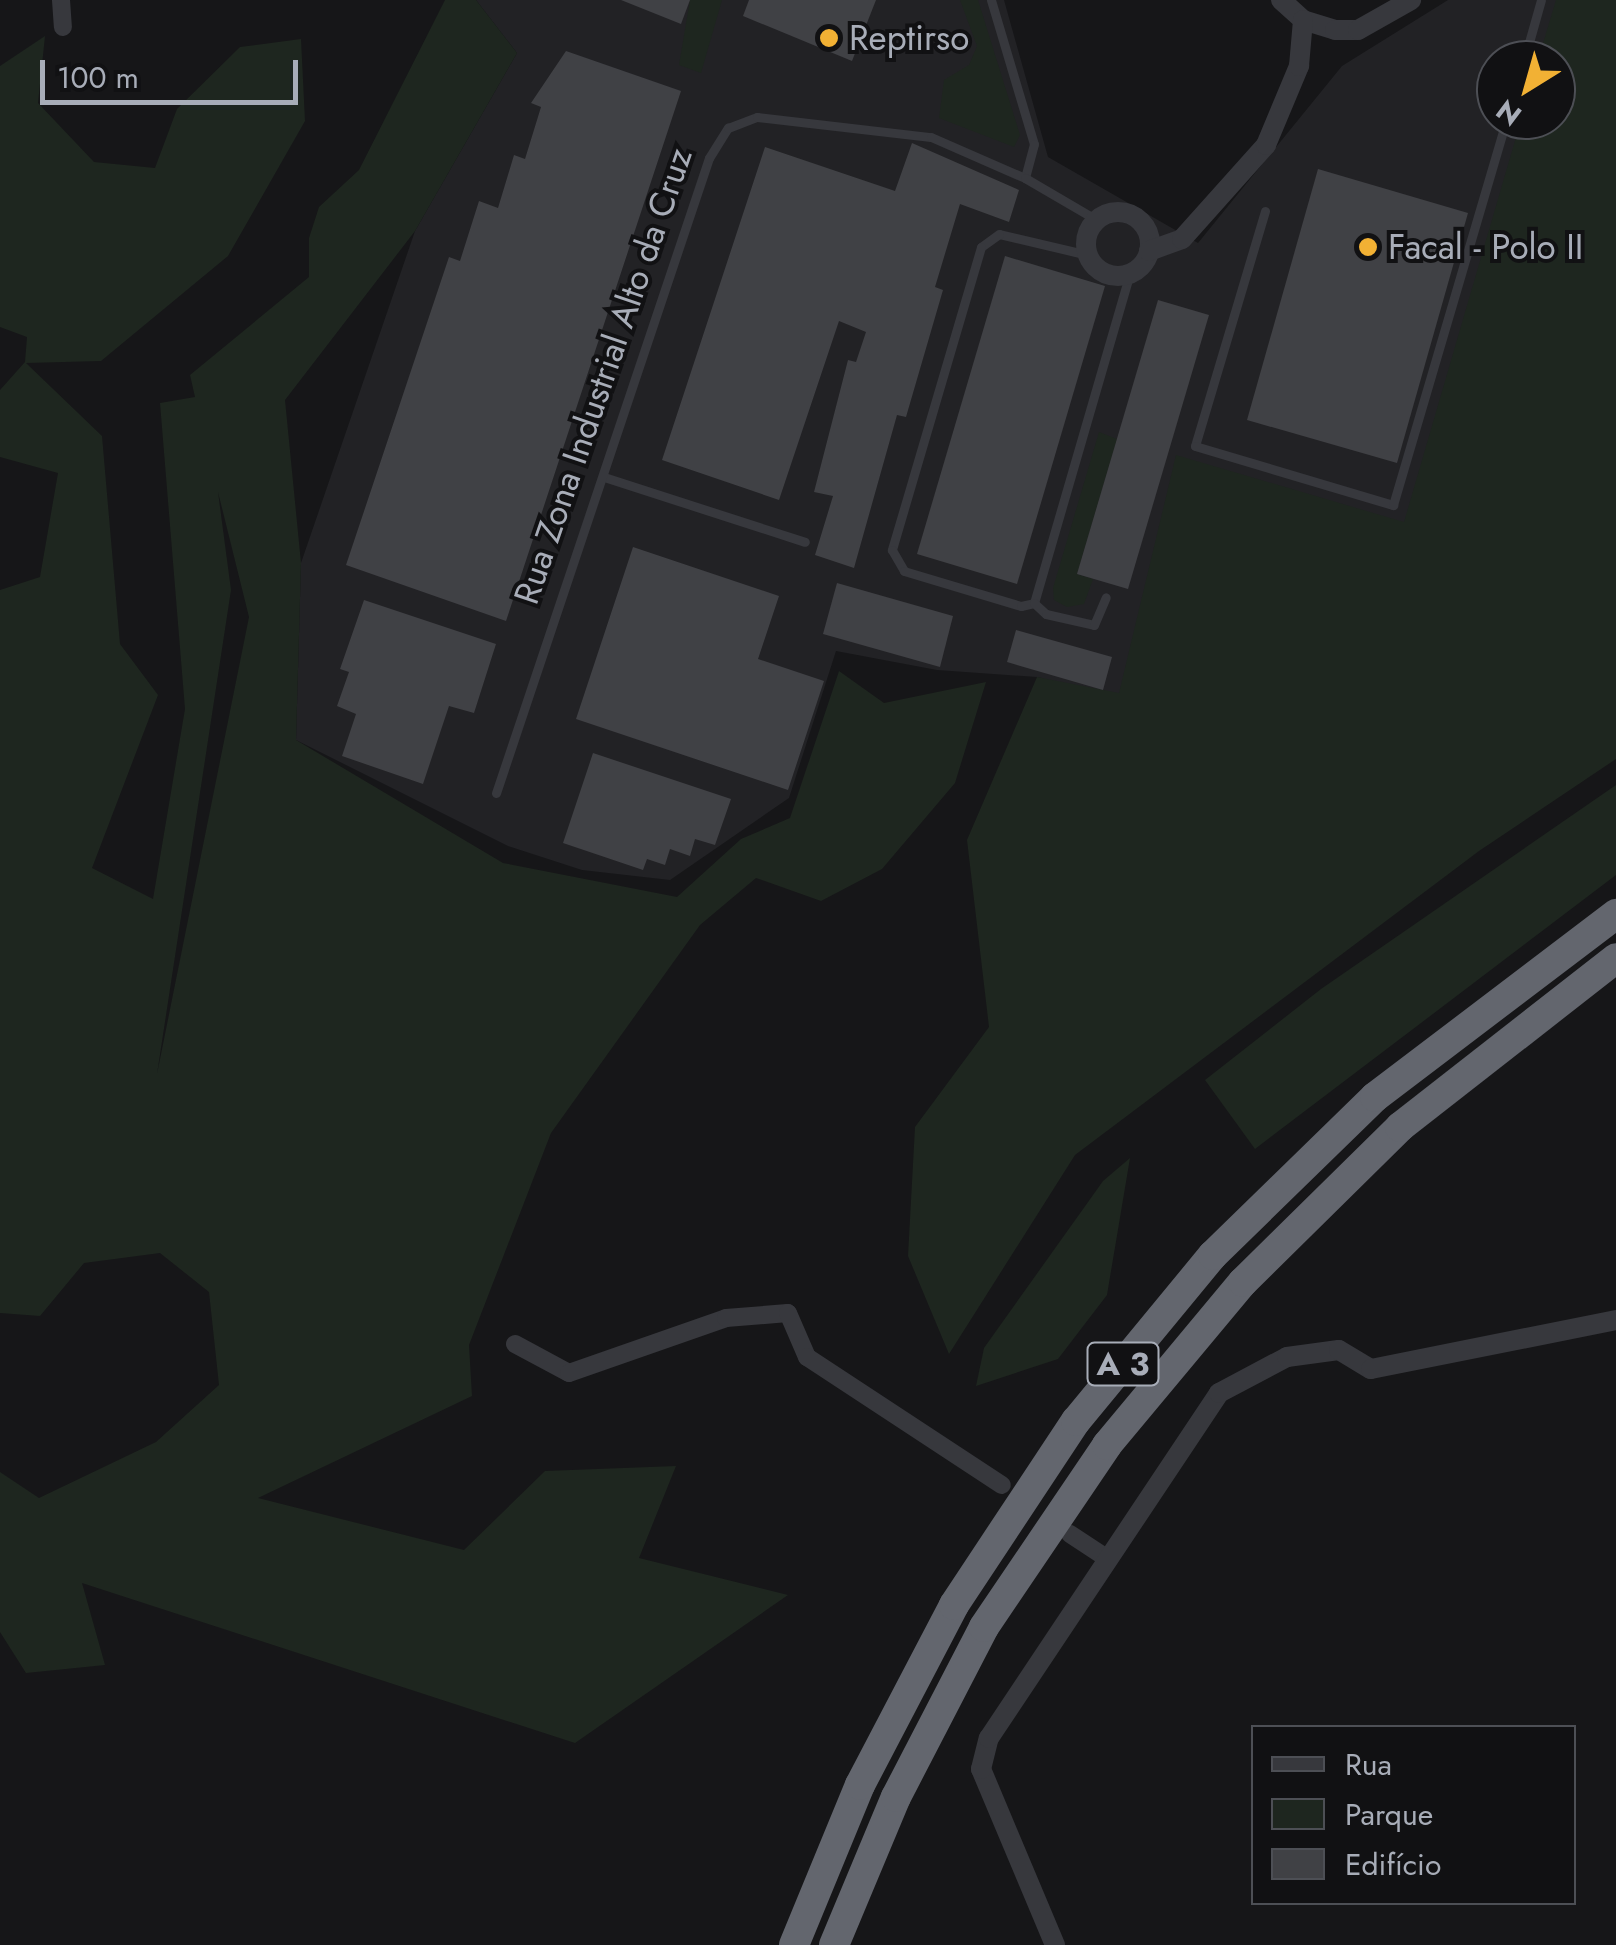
<!DOCTYPE html>
<meta charset="utf-8">
<style>
body{margin:0}
#map{position:relative;width:1616px;height:1945px;overflow:hidden;background:#161618;font-family:Jost,sans-serif}
div>[style]{position:absolute}
.built>*{inset:0;background:#222225}
.green>*{inset:0;background:#1e261f}
.building>*{inset:0;background:#404145}
.service>*{height:9px;margin:-4.5px;padding:0 4.5px;transform-origin:4.5px;border-radius:4.5px;background:#37383d}
.minor>*{height:18px;margin:-9px;padding:0 9px;transform-origin:9px;border-radius:9px;background:#37383d}
.tertiary>*{height:20px;margin:-10px;padding:0 10px;transform-origin:10px;border-radius:10px;background:#37383d}
.tertiary>.ring{margin:-10px;padding:0;box-sizing:content-box;background:none;border:20px solid #37383d;border-radius:50%}
.motorway>*{height:30px;margin:-15px;padding:0 15px;transform-origin:15px;border-radius:15px;background:#63666e}
.dots>*{width:28px;height:28px;translate:-50% -50%;box-sizing:border-box;border:5px solid #111113;border-radius:50%}
span{translate:-50% -50%;white-space:nowrap;text-align:center;line-height:1.15;-webkit-text-stroke:8px #111113;paint-order:stroke}
.shield-label span{padding:2px 8px;background:#111113;border:2px solid;border-radius:8px;-webkit-text-stroke-width:0}
.shield-label{font-size:32px;color:#a8adb8;font-weight:700}
.poi-label{font-size:35px;color:#a8adb8}
.left{translate:0 -50%;text-align:left}
.street-label{font-size:35px;color:#a8adb8}
.legend{position:absolute;left:1251px;top:1725px;width:325px;height:180px;box-sizing:border-box;background:#111113;border:2px solid #4d4f55;margin:0;padding:12px 18px;list-style:none;font-size:30px;color:#a8adb8}
.legend li{display:flex;align-items:center;gap:20px;height:50px}
.legend b{width:50px;border:2px solid #4d4f55}
.north{position:absolute;left:1476px;top:40px;width:100px;height:100px;box-sizing:border-box;background:#111113;border:2px solid #4d4f55;border-radius:50%;rotate:217deg;font-size:28px;font-weight:700;line-height:40px;text-align:center;color:#a8adb8}
.north::after{content:'';display:block;margin:auto;width:35px;height:45px;background:#f2b134;clip-path:polygon(50% 0,100% 100%,50% 72%,0 100%)}
.scale{position:absolute;left:40px;top:60px;width:258px;height:45px;box-sizing:border-box;border:5px solid #a8adb8;border-top:0;padding-left:12px;font-size:30px;line-height:35px;white-space:nowrap;color:#a8adb8;-webkit-text-stroke:8px #111113;paint-order:stroke}
</style>
<div id="map">
<div class="built">
<div style="clip-path:polygon(evenodd,476px 0,1004px 0,1048px 157px,1198px 243px,1342px 66px,1448px 0,1616px 0,1483px 805px,1037px 677px,937px 670px,836px 651px,789px 798px,670px 880px,582px 870px,508px 846px,296px 740px,301px 563px,415px 231px,517px 53px,476px 0,1496px 60px,1556px 60px,1556px 120px,1496px 120px,1496px 60px)"></div>
</div>
<div class="green">
<div style="clip-path:polygon(evenodd,445px 0,476px 0,517px 53px,415px 231px,285px 400px,301px 563px,296px 740px,503px 863px,677px 897px,741px 839px,790px 818px,839px 671px,884px 703px,986px 682px,955px 783px,882px 869px,821px 901px,756px 878px,700px 925px,551px 1133px,469px 1345px,472px 1396px,258px 1498px,464px 1550px,545px 1471px,676px 1466px,639px 1558px,788px 1595px,575px 1743px,82px 1583px,105px 1665px,26px 1673px,0 1632px,0 1472px,39px 1498px,156px 1442px,219px 1385px,209px 1292px,160px 1253px,84px 1263px,40px 1316px,0 1313px,0 590px,40px 577px,58px 473px,0 457px,0 390px,25px 362px,27px 337px,0 327px,0 66px,45px 36px,38px 103px,94px 162px,155px 168px,177px 109px,240px 47px,301px 39px,305px 121px,228px 256px,101px 361px,26px 363px,102px 436px,120px 644px,158px 695px,92px 868px,153px 899px,185px 709px,160px 403px,195px 397px,190px 375px,309px 277px,309px 238px,319px 207px,359px 170px,445px 0,218px 492px,249px 617px,157px 1074px,231px 590px,218px 492px)"></div>
<div style="clip-path:polygon(690px 0,722px 0,701px 73px,679px 65px)"></div>
<div style="clip-path:polygon(960px 0,978px 0,1020px 135px,1014px 147px,939px 118px,944px 80px,969px 65px,977px 46px)"></div>
<div style="clip-path:polygon(1556px 0,1616px 0,1616px 759px,1479px 851px,1075px 1155px,949px 1354px,908px 1256px,915px 1127px,989px 1027px,967px 840px,1037px 677px,1119px 693px,1176px 455px,1404px 522px,1521px 120px,1556px 120px,1556px 60px,1538px 60px)"></div>
<div style="clip-path:polygon(1099px 432px,1117px 439px,1077px 574px,1093px 579px,1084px 604px,1067px 607px,1054px 600px,1053px 588px)"></div>
<div style="clip-path:polygon(1616px 785px,1616px 875px,1255px 1149px,1205px 1080px,1321px 989px)"></div>
<div style="clip-path:polygon(1130px 1158px,1107px 1295px,1058px 1359px,976px 1386px,984px 1348px,1103px 1181px)"></div>
</div>
<div class="building">
<div style="clip-path:polygon(621px 0,690px 0,681px 24px)"></div>
<div style="clip-path:polygon(749px 0,876px 0,852px 61px,743px 16px)"></div>
<div style="clip-path:polygon(566px 51px,681px 91px,506px 621px,346px 565px,449px 257px,460px 261px,479px 201px,498px 208px,514px 155px,525px 159px,541px 107px,531px 103px)"></div>
<div style="clip-path:polygon(912px 143px,1019px 190px,1009px 222px,960px 204px,935px 287px,943px 290px,906px 417px,897px 415px,854px 568px,815px 555px,833px 496px,814px 492px,848px 360px,856px 362px,866px 332px,839px 321px,779px 500px,662px 460px,765px 147px,895px 191px)"></div>
<div style="clip-path:polygon(1318px 169px,1468px 213px,1397px 463px,1247px 420px)"></div>
<div style="clip-path:polygon(1005px 256px,1105px 286px,1017px 584px,917px 554px)"></div>
<div style="clip-path:polygon(1158px 300px,1209px 315px,1128px 589px,1077px 574px)"></div>
<div style="clip-path:polygon(633px 547px,779px 596px,758px 659px,824px 681px,788px 790px,576px 719px)"></div>
<div style="clip-path:polygon(837px 583px,953px 616px,940px 667px,823px 634px)"></div>
<div style="clip-path:polygon(364px 600px,496px 644px,474px 713px,449px 706px,423px 784px,342px 756px,356px 714px,337px 706px,349px 672px,340px 669px)"></div>
<div style="clip-path:polygon(1016px 630px,1112px 657px,1103px 690px,1007px 662px)"></div>
<div style="clip-path:polygon(593px 753px,731px 799px,715px 845px,695px 839px,690px 856px,670px 849px,665px 865px,647px 859px,643px 870px,563px 843px)"></div>
</div>
<div class="service">
<div style="left:991px;top:0;width:150px;rotate:73.4deg"></div>
<div style="left:1034px;top:144px;width:35px;rotate:105deg"></div>
<div style="left:1524px;top:60px;width:62px;rotate:-74.2deg"></div>
<div style="left:1265px;top:211px;width:245px;rotate:106.6deg"></div>
<div style="left:1195px;top:446px;width:207px;rotate:16.6deg"></div>
<div style="left:1393px;top:505px;width:401px;rotate:-73.6deg"></div>
<div style="left:1088px;top:255px;width:91px;rotate:-166.7deg"></div>
<div style="left:999px;top:234px;width:22px;rotate:144deg"></div>
<div style="left:981px;top:247px;width:316px;rotate:106.4deg"></div>
<div style="left:892px;top:550px;width:24px;rotate:60deg"></div>
<div style="left:904px;top:571px;width:122px;rotate:16.7deg"></div>
<div style="left:1021px;top:606px;width:13px;rotate:-13deg"></div>
<div style="left:1034px;top:603px;width:344px;rotate:-73.8deg"></div>
<div style="left:604px;top:477px;width:211px;rotate:17.9deg"></div>
<div style="left:1034px;top:603px;width:16px;rotate:43deg"></div>
<div style="left:1046px;top:614px;width:49px;rotate:12.9deg"></div>
<div style="left:1094px;top:625px;width:30px;rotate:-67deg"></div>
<div style="left:496px;top:793px;width:670px;rotate:-71.46deg"></div>
<div style="left:709px;top:158px;width:36px;rotate:-58deg"></div>
<div style="left:728px;top:128px;width:31px;rotate:-21deg"></div>
<div style="left:757px;top:117px;width:175px;rotate:6.6deg"></div>
<div style="left:931px;top:137px;width:103px;rotate:23.6deg"></div>
<div style="left:1025px;top:178px;width:83px;rotate:30.3deg"></div>
</div>
<div class="minor">
<div style="left:61px;top:0;width:27px;rotate:86deg"></div>
<div style="left:515px;top:1344px;width:61px;rotate:28.2deg"></div>
<div style="left:569px;top:1373px;width:166px;rotate:-19.3deg"></div>
<div style="left:726px;top:1318px;width:62px;rotate:-4.6deg"></div>
<div style="left:788px;top:1313px;width:48px;rotate:66.6deg"></div>
<div style="left:807px;top:1357px;width:233px;rotate:33.3deg"></div>
<div style="left:1070px;top:1534px;width:45px;rotate:33.3deg"></div>
</div>
<div class="tertiary">
<div style="left:1281px;top:0;width:30px;rotate:42deg"></div>
<div style="left:1303px;top:20px;width:34px;rotate:17deg"></div>
<div style="left:1335px;top:30px;width:23px"></div>
<div style="left:1358px;top:30px;width:61px;rotate:-29.5deg"></div>
<div class="ring" style="left:1086px;top:212px;width:44px;height:44px"></div>
<div style="left:1149px;top:251px;width:35px;rotate:-20deg"></div>
<div style="left:1182px;top:239px;width:126px;rotate:-48.2deg"></div>
<div style="left:1266px;top:145px;width:86px;rotate:-67.3deg"></div>
<div style="left:1299px;top:66px;width:46px;rotate:-85deg"></div>
<div style="left:1055px;top:1945px;width:191px;rotate:-112.8deg"></div>
<div style="left:981px;top:1769px;width:32px;rotate:-76deg"></div>
<div style="left:989px;top:1738px;width:415px;rotate:-56.3deg"></div>
<div style="left:1219px;top:1393px;width:77px;rotate:-27.9deg"></div>
<div style="left:1287px;top:1357px;width:52px;rotate:-7.7deg"></div>
<div style="left:1339px;top:1350px;width:37px;rotate:31deg"></div>
<div style="left:1371px;top:1369px;width:250px;rotate:-11.3deg"></div>
</div>
<div class="motorway">
<div style="left:794px;top:1945px;width:173px;rotate:-67.6deg"></div>
<div style="left:860px;top:1785px;width:203px;rotate:-62.4deg"></div>
<div style="left:954px;top:1605px;width:221px;rotate:-56.5deg"></div>
<div style="left:1076px;top:1421px;width:215px;rotate:-50.5deg"></div>
<div style="left:1213px;top:1255px;width:226px;rotate:-44.3deg"></div>
<div style="left:1375px;top:1097px;width:303px;rotate:-37.2deg"></div>
<div style="left:834px;top:1945px;width:160px;rotate:-67.3deg"></div>
<div style="left:896px;top:1797px;width:191px;rotate:-62.6deg"></div>
<div style="left:984px;top:1627px;width:220px;rotate:-55.9deg"></div>
<div style="left:1107px;top:1445px;width:212px;rotate:-50.2deg"></div>
<div style="left:1243px;top:1282px;width:221px;rotate:-44.6deg"></div>
<div style="left:1400px;top:1127px;width:274px;rotate:-38deg"></div>
</div>
<div class="dots">
<div style="left:829px;top:38px;background:#f2b134"></div>
<div style="left:1368px;top:247px;background:#f2b134"></div>
</div>
<div class="shield-label">
<span style="left:1123px;top:1364px">A 3</span>
</div>
<div class="poi-label">
<span class="left" style="left:849px;top:38px">Reptirso</span>
<span class="left" style="left:1388px;top:247px">Facal - Polo II</span>
</div>
<div class="street-label">
<span style="left:603px;top:376px;rotate:-71deg">Rua Zona Industrial Alto da Cruz</span>
</div>
<ul class="legend">
<li><b style="height:12px;background:#37383d"></b>Rua</li>
<li><b style="height:28px;background:#1e261f"></b>Parque</li>
<li><b style="height:28px;background:#404145"></b>Edifício</li>
</ul>
<div class="north">N</div>
<div class="scale">100 m</div>
</div>
